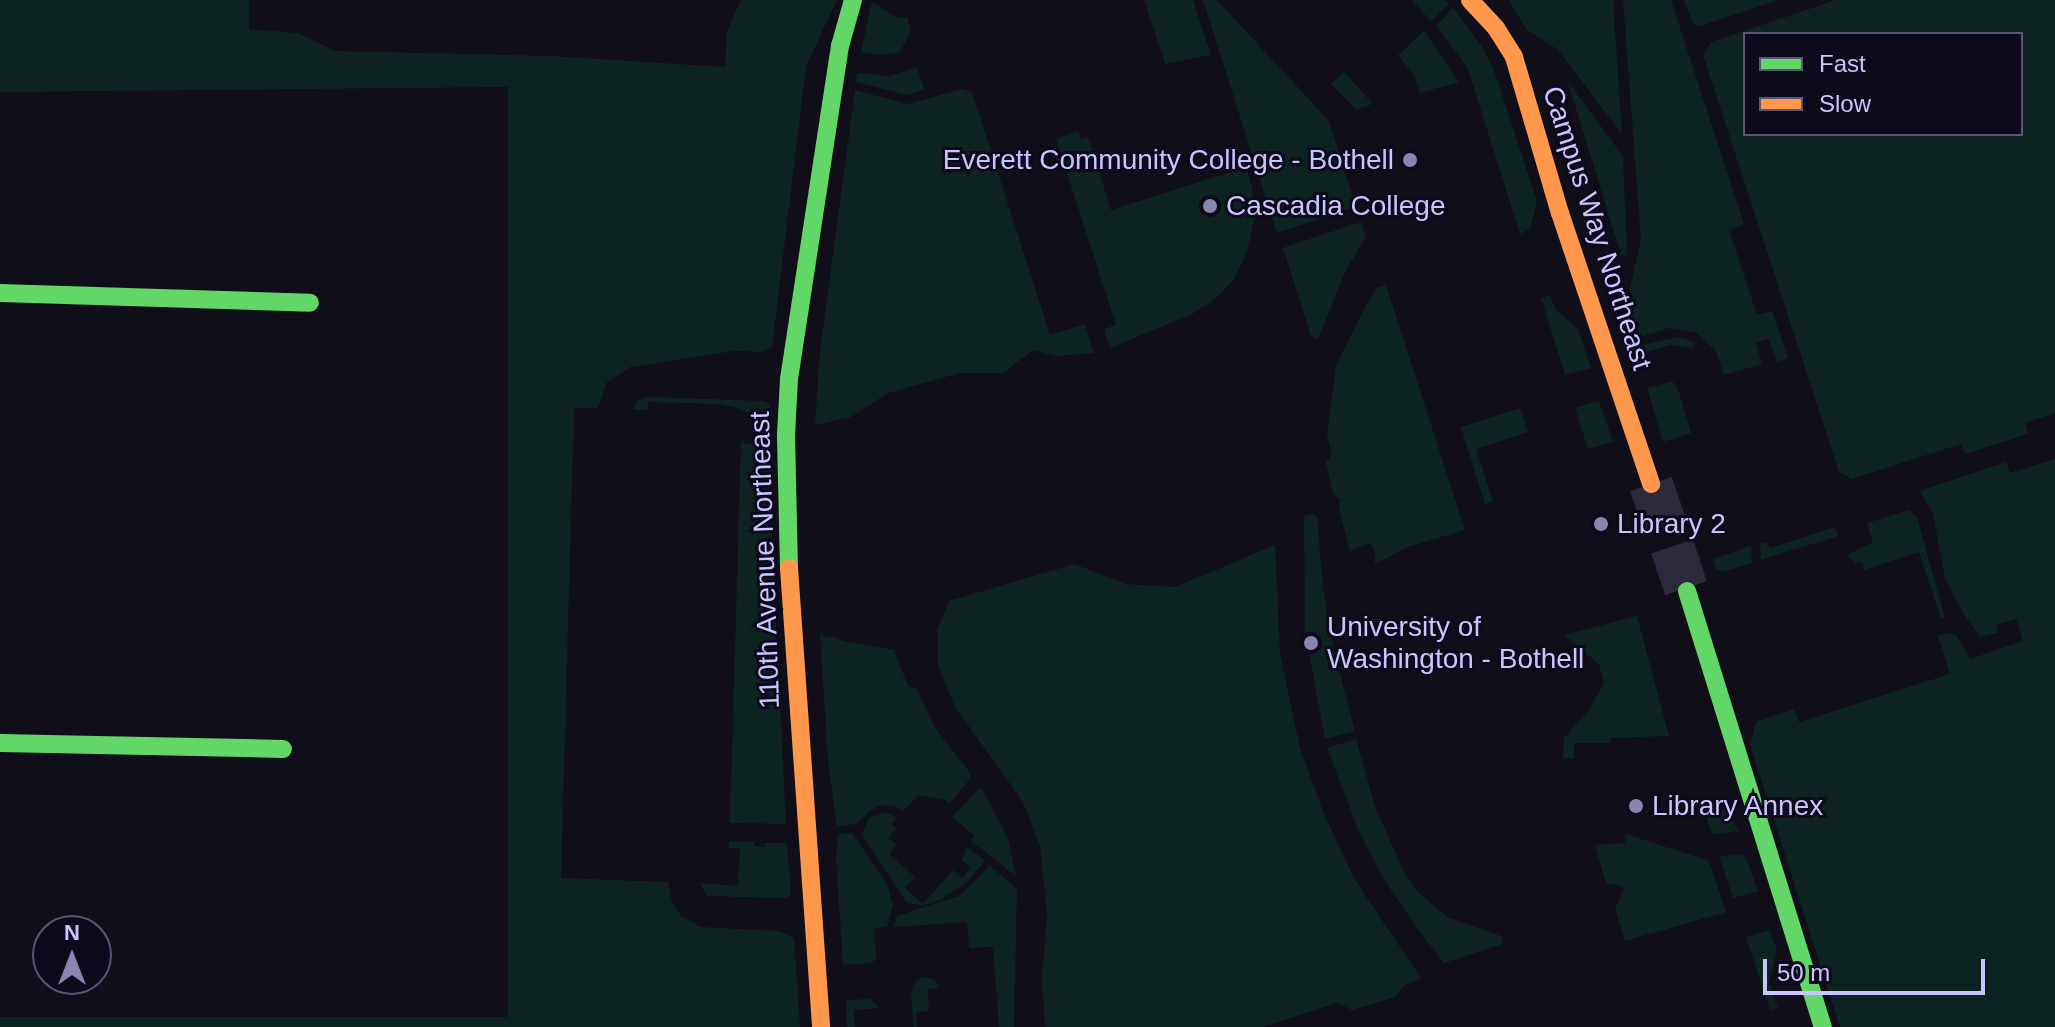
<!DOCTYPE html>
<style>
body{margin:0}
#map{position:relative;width:2055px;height:1027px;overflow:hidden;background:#100e18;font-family:Helvetica,sans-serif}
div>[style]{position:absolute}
.green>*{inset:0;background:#0d2322}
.secondary-tunnel>*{height:44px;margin-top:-22px;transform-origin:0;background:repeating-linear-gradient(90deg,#2c293b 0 44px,transparent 0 66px)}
.fast>*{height:18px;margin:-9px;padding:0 9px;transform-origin:9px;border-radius:9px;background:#63d668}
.slow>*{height:18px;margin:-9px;padding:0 9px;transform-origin:9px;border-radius:9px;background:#ff974d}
.dots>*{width:22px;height:22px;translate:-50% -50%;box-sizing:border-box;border:4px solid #0d0a1c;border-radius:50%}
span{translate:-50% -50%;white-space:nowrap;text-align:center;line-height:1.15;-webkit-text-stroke:6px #0d0a1c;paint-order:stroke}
.poi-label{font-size:28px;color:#cbc5ff}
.right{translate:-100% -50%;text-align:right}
.left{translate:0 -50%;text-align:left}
.street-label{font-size:28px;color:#cbc5ff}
.legend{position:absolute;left:1743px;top:32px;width:280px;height:104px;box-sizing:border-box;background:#0d0a1c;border:2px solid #595577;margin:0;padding:10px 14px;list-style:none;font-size:24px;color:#cbc5ff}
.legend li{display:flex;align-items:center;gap:16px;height:40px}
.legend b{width:40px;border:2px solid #595577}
.north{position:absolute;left:32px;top:915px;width:80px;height:80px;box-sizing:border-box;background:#0d0a1c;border:2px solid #595577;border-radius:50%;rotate:0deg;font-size:22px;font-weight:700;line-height:32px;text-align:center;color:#cbc5ff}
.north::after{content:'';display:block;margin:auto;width:28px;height:36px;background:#8a85ae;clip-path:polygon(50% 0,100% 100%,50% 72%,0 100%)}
.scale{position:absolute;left:1763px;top:959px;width:222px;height:36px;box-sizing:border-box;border:4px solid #cbc5ff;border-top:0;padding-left:10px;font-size:24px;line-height:28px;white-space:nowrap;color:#cbc5ff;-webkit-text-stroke:6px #0d0a1c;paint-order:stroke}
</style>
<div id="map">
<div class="green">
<div style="clip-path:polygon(0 0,249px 0,249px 29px,298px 33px,335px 51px,551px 56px,725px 67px,727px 31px,741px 0,837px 0,806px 66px,772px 347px,762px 352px,734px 351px,630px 367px,607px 382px,598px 408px,574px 408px,561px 878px,668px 882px,672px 903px,681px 916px,700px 927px,780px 931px,794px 938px,800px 1027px,0 1027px,0 1017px,508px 1017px,508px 87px,0 92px)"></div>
<div style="clip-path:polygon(1144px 0,1193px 0,1211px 55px,1165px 64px)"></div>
<div style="clip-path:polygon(1203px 0,1217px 0,1329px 121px,1356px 207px,1277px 233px)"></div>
<div style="clip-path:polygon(1411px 0,1446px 0,1449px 4px,1431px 21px)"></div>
<div style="clip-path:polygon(1509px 0,1613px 0,1622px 134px,1558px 50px,1526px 29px)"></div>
<div style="clip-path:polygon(1623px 0,1671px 0,1744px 224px,1729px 230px,1757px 315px,1772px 311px,1788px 358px,1777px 362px,1769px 339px,1756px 343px,1762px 364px,1724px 375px,1716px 351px,1695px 332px,1669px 328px,1631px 340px,1624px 316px,1641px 239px)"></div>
<div style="clip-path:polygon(1684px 0,1779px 0,1700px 26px,1693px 24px)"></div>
<div style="clip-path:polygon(evenodd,1836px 0,2055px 0,2055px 413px,2025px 423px,2028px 434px,1965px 454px,1961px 444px,1852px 479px,1839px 472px,1703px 55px,1711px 42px,1836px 0,1745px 34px,2021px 34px,2021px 134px,1745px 134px,1745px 34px)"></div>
<div style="clip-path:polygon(872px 2px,897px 18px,908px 18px,910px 33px,900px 52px,883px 55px,861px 52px)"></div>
<div style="clip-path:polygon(1453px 8px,1483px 48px,1494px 70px,1537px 201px,1530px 229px,1520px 234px,1468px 69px,1436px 26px)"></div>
<div style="clip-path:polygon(1424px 31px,1459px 82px,1420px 93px,1414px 75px,1398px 55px)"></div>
<div style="clip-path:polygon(917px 67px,924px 90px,907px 95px,856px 82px,857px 73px,889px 76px)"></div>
<div style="clip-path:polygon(1344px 72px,1373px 104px,1356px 109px,1331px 84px)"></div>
<div style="clip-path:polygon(1568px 82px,1623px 156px,1627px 255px,1621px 255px)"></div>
<div style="clip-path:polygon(962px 89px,972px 92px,1050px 335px,1085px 324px,1094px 353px,1058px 356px,1033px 350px,1003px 373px,960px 373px,888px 393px,851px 417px,815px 425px,820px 351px,855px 90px,908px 104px)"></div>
<div style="clip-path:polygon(1078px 131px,1081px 140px,1088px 137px,1111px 210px,1246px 167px,1252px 188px,1255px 216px,1247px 252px,1234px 279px,1215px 299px,1192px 314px,1110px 348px,1104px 329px,1116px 325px,1056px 139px)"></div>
<div style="clip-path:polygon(1361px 222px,1366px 237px,1346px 270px,1318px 339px,1311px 336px,1283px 248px)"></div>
<div style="clip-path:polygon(1386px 285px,1465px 530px,1408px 547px,1375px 564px,1375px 551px,1370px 543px,1350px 551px,1339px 509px,1340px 499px,1333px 494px,1326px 463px,1332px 454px,1327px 436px,1336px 366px,1365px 307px,1378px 287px)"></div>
<div style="clip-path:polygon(1550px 295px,1555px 309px,1578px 329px,1591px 368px,1565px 375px,1541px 298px)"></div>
<div style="clip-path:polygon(1678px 337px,1695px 342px,1692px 348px,1671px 345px,1636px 355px,1634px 347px)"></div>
<div style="clip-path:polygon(1672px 381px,1678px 389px,1691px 433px,1663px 442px,1647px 388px)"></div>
<div style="clip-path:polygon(647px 397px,764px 401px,770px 404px,768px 431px,759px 430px,754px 418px,742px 409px,720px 404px,648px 402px,647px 410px,633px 410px,638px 400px)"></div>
<div style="clip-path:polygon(1599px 401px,1613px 442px,1588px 449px,1575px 408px)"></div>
<div style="clip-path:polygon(1520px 408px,1528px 432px,1476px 449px,1493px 501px,1485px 504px,1461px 427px)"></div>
<div style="clip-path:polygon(741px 440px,746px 444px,767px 441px,786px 824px,730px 823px)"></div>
<div style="clip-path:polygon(2055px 459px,2055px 1027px,1840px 1027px,1750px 745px,1756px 722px,1794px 709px,1799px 722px,1950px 674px,1938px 636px,1946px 633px,1956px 635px,1970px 659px,2023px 641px,2016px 619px,1996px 625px,1998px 633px,1980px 637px,1965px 616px,1945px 579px,1933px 514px,1920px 491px,2006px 462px,2010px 473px)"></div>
<div style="clip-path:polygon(1908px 510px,1917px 517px,1945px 618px,1941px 619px,1919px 552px,1864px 570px,1862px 562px,1856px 563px,1847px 555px,1873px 542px,1867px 523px)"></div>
<div style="clip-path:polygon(1313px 514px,1317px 517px,1323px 587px,1334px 651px,1355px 731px,1325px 739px,1305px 632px,1304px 516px)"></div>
<div style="clip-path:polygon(1835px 527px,1838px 536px,1761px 560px,1760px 543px,1766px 542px,1770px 548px)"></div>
<div style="clip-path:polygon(1275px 545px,1280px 654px,1300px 748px,1324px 814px,1355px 880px,1421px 978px,1405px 985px,1395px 997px,1352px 1010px,1337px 1003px,1263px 1027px,1045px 1027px,1042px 978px,1047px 914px,1040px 846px,1023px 802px,955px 707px,938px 665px,937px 630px,949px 601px,1074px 564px,1126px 584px,1175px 587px)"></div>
<div style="clip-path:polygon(1751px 546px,1752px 563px,1723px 572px,1716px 569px,1713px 559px)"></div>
<div style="clip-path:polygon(1637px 616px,1669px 736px,1611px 738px,1610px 743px,1574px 743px,1574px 758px,1563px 758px,1564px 738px,1589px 710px,1604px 683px,1599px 664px,1564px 635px)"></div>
<div style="clip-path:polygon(820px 633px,826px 638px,835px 636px,842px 641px,894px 650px,908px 686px,917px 689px,934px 726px,970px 773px,970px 779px,949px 804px,946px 800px,920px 795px,902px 811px,895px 806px,884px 805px,874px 808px,855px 824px,837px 827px,828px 761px)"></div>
<div style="clip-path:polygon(1356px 739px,1375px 807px,1404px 872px,1418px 892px,1447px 917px,1501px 936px,1502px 944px,1444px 963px,1415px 925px,1385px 881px,1360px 834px,1327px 748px)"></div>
<div style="clip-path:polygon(981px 787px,1008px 838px,1016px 876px,971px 841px,975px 836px,952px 817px)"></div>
<div style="clip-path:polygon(1712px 801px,1727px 813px,1739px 831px,1712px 834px,1703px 807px,1704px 802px)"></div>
<div style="clip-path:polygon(886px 812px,896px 818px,891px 824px,896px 829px,888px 838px,897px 845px,889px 854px,915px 877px,905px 888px,923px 904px,953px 870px,962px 878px,970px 868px,962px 860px,967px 847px,985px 861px,968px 881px,940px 900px,923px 905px,907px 903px,862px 835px,869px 818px)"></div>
<div style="clip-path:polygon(852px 833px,887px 884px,893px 905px,887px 927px,875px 928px,876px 958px,872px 963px,843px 965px,836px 858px,838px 834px)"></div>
<div style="clip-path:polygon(1626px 834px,1709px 861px,1726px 912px,1625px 941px,1615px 909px,1624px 890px,1620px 885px,1606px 884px,1595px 845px,1625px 843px)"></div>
<div style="clip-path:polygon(729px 842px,754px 842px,754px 846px,765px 847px,766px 843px,787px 843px,791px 895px,785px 898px,706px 896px,700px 883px,738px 886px,740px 849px,729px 848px)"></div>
<div style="clip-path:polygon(1741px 854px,1747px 860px,1758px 891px,1733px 898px,1719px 856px)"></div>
<div style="clip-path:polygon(990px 866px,1017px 889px,1014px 1027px,999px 1027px,993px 947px,969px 948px,967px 922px,894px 927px,897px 916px,959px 896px)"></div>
<div style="clip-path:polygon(1769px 930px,1777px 950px,1769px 983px,1778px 1007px,1770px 1010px,1746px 937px)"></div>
<div style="clip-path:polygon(922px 977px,934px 979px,939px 988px,928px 989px,929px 1011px,916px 1012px,917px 1027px,914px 1027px,911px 992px,913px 985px)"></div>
<div style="clip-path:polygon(869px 999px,880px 1008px,854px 1010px,855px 1027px,847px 1027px,846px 1000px)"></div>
</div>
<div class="secondary-tunnel">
<div style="left:1651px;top:484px;width:113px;rotate:71.4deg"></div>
</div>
<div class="fast">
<div style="left:0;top:293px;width:310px;rotate:1.8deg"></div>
<div style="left:789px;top:568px;width:133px;rotate:-91.3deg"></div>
<div style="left:786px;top:435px;width:56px;rotate:-86.9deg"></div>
<div style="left:789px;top:379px;width:337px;rotate:-81.3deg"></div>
<div style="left:840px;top:46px;width:48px;rotate:-74.2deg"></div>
<div style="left:1687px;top:591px;width:457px;rotate:72.7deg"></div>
<div style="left:0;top:743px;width:283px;rotate:1.2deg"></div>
</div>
<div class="slow">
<div style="left:1470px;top:0;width:38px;rotate:47deg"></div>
<div style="left:1496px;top:28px;width:34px;rotate:58deg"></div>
<div style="left:1514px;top:57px;width:163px;rotate:73.6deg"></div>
<div style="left:1560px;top:213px;width:286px;rotate:71.4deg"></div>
<div style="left:789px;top:568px;width:460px;rotate:86deg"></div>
</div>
<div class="dots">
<div style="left:1410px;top:160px;background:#8a85ae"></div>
<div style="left:1210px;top:206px;background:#8a85ae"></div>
<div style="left:1601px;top:524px;background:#8a85ae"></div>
<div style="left:1311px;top:643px;background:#8a85ae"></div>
<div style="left:1636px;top:806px;background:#8a85ae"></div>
</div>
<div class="poi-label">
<span class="right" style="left:1394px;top:160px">Everett Community College - Bothell</span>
<span class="left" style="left:1226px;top:206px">Cascadia College</span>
<span class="left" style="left:1617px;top:524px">Library 2</span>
<span class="left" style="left:1327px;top:643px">University of<br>Washington - Bothell</span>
<span class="left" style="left:1652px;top:806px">Library Annex</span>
</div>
<div class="street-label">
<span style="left:1597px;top:228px;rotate:72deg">Campus Way Northeast</span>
<span style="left:765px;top:560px;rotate:-92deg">110th Avenue Northeast</span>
</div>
<ul class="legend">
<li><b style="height:10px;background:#63d668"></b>Fast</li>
<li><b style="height:10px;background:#ff974d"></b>Slow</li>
</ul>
<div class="north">N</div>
<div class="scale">50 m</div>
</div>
